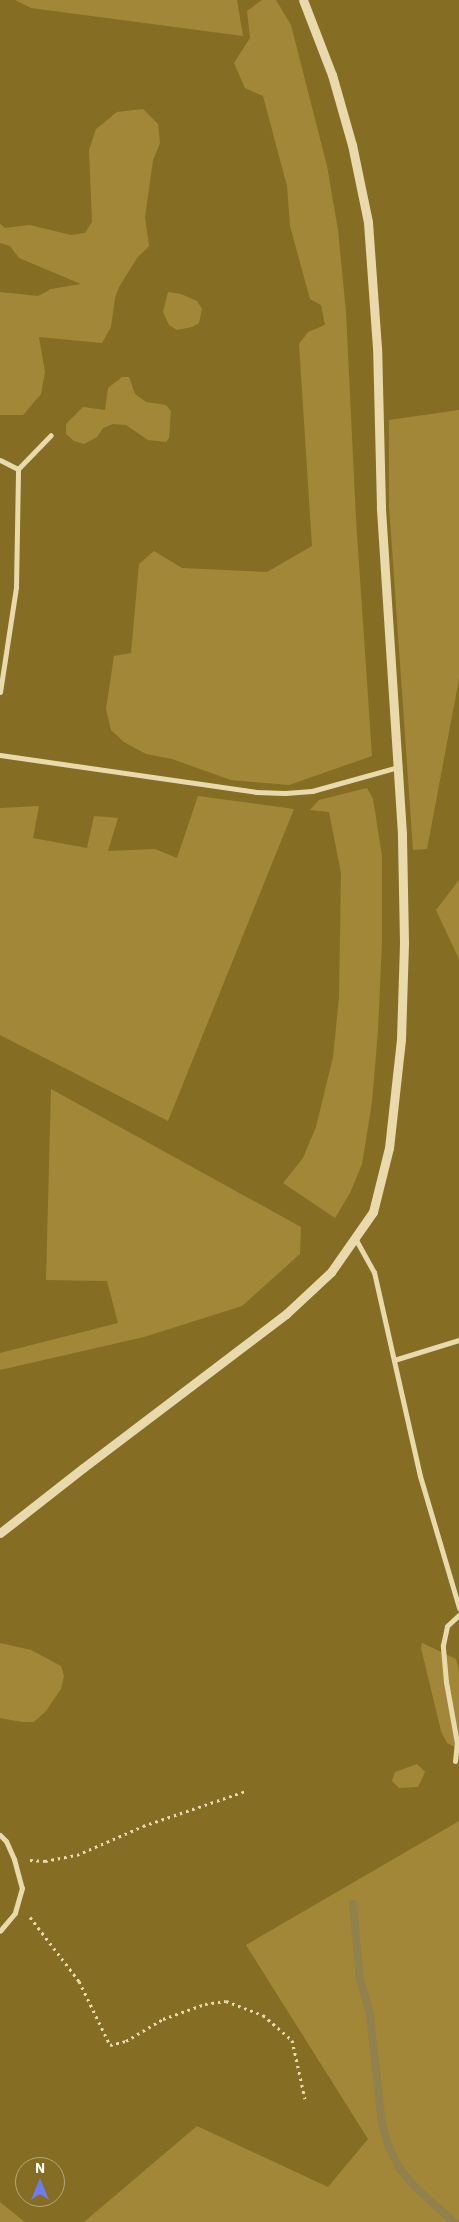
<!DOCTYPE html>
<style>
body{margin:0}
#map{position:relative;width:459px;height:2222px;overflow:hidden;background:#856e23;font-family:"IBM Plex Sans",sans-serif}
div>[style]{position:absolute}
.green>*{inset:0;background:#a28738}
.stream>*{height:8px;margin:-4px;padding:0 4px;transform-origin:4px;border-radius:4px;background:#91814c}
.path>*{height:3px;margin-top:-1.5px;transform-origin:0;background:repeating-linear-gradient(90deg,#e8daad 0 2.5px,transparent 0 6.5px)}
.minor>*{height:5px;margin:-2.5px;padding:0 2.5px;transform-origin:2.5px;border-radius:2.5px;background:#e8daad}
.tertiary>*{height:9px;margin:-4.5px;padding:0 4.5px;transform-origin:4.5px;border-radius:4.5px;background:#e8daad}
span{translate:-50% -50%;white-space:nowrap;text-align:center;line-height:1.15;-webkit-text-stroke:5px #856e23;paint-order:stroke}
.north{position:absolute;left:15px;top:2157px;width:50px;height:50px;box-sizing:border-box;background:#856e23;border:1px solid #b6a87b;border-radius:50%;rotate:0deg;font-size:14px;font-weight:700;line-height:20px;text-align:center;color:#fff}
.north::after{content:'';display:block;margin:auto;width:18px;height:22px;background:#707bf3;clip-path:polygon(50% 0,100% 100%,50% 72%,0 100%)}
</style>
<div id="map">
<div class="green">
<div style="clip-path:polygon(15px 0,237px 0,243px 36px,31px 8px)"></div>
<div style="clip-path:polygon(262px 0,276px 0,291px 25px,327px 166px,338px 230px,346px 312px,356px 519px,372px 756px,289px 785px,231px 780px,172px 759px,146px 754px,124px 742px,111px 730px,106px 709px,114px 656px,131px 653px,139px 564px,154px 551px,182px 568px,267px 572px,312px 546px,299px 344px,308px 332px,325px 325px,321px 305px,310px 299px,290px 226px,287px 186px,263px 96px,245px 88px,234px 63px,250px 38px,247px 11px)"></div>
<div style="clip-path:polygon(143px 109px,158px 124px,160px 143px,153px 160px,145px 217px,149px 246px,137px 258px,119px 287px,115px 298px,111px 327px,102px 343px,39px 337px,45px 372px,41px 394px,23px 415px,0 415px,0 292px,38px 296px,51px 289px,81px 284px,19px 258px,10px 246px,0 243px,0 224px,5px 228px,30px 225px,71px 235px,85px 233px,92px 222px,89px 150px,96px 129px,117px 112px)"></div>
<div style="clip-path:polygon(168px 292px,181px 294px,197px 301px,202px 309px,199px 323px,192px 327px,177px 330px,169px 325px,163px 312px)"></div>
<div style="clip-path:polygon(122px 377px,129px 377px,135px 394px,146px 402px,166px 405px,171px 411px,169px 438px,166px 442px,148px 440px,126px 425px,113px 424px,103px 428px,97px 437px,84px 444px,74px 441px,66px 434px,66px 424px,83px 407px,105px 410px,108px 388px)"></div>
<div style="clip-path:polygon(459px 410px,459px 679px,427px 849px,413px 850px,389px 505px,389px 420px)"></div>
<div style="clip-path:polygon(367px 788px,373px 799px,382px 856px,382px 940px,378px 1031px,372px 1102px,362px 1164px,350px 1193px,335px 1218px,283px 1183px,303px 1158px,316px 1127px,333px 1057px,339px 998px,341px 873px,329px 812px,310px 810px,319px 800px)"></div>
<div style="clip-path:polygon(198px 796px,294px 809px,168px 1121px,0 1035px,0 808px,39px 806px,33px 838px,87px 848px,94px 816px,118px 818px,108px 851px,155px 849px,177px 858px)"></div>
<div style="clip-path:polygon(459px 880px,459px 959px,436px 910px)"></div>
<div style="clip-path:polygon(51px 1089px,301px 1227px,300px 1254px,242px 1306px,144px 1337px,0 1370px,0 1353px,118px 1323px,107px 1281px,46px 1280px)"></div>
<div style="clip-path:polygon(0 1643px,31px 1650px,61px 1666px,64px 1676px,61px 1689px,46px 1711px,34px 1722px,22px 1722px,0 1718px)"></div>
<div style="clip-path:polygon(422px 1643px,456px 1659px,459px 1671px,459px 1749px,447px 1743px,441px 1731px,421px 1648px)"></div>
<div style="clip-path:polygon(417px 1764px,425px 1772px,418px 1787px,399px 1788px,392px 1781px,395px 1772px)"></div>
<div style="clip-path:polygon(459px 1821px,459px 2222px,84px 2222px,197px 2126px,328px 2187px,368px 2139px,246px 1945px)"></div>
<div style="clip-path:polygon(0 2202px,25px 2222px,0 2222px)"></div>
</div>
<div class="stream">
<div style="left:353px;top:1904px;width:75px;rotate:84.7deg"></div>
<div style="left:360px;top:1979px;width:37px;rotate:74deg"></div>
<div style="left:370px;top:2015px;width:109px;rotate:83.7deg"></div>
<div style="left:382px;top:2123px;width:26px;rotate:74deg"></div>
<div style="left:389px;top:2148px;width:24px;rotate:62deg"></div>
<div style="left:400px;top:2169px;width:26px;rotate:50deg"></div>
<div style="left:417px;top:2189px;width:50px;rotate:41.7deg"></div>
</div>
<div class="path">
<div style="left:30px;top:1860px;width:15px;rotate:4deg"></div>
<div style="left:45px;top:1861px;width:33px;rotate:-11deg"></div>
<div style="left:77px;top:1855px;width:72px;rotate:-23.7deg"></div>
<div style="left:143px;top:1826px;width:109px;rotate:-18.8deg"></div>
<div style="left:30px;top:1917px;width:81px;rotate:52.6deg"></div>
<div style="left:79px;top:1981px;width:71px;rotate:64.2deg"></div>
<div style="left:110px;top:2045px;width:16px;rotate:-14deg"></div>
<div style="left:126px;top:2041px;width:43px;rotate:-30.7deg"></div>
<div style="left:163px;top:2019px;width:45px;rotate:-19.7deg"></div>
<div style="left:205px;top:2004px;width:21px;rotate:-8deg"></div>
<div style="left:226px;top:2001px;width:40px;rotate:21deg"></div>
<div style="left:263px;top:2015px;width:38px;rotate:41deg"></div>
<div style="left:292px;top:2040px;width:60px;rotate:77.6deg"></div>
</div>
<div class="minor">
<div style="left:0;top:460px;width:20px;rotate:27deg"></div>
<div style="left:18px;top:469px;width:47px;rotate:-45.9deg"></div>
<div style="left:0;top:692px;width:106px;rotate:-81.3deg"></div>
<div style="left:16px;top:587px;width:118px;rotate:-89deg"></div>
<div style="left:0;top:755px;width:259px;rotate:8.2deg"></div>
<div style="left:256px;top:792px;width:29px;rotate:2deg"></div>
<div style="left:285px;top:793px;width:27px;rotate:-4deg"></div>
<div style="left:312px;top:791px;width:89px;rotate:-15.6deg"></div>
<div style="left:355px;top:1238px;width:39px;rotate:61deg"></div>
<div style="left:374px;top:1272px;width:209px;rotate:77.3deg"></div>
<div style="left:420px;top:1476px;width:138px;rotate:73.5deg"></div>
<div style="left:394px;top:1360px;width:68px;rotate:-17.1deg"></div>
<div style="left:455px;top:1761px;width:18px;rotate:-84deg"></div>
<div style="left:457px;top:1743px;width:62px;rotate:-100.2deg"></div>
<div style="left:446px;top:1682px;width:37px;rotate:-95deg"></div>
<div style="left:443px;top:1645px;width:19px;rotate:-78deg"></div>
<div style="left:447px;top:1626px;width:16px;rotate:-43deg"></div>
<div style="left:0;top:1835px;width:8px;rotate:45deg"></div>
<div style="left:6px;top:1841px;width:20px;rotate:66deg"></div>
<div style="left:14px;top:1859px;width:30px;rotate:75deg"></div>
<div style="left:22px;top:1888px;width:26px;rotate:106deg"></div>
<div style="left:15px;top:1913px;width:23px;rotate:130deg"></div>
</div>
<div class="tertiary">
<div style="left:0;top:1533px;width:105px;rotate:-38.1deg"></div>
<div style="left:83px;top:1468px;width:255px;rotate:-37.2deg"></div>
<div style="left:286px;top:1314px;width:62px;rotate:-43deg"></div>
<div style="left:331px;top:1272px;width:73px;rotate:-55deg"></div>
<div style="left:373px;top:1212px;width:66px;rotate:-76deg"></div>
<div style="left:389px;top:1148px;width:110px;rotate:-83.7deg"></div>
<div style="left:401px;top:1039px;width:97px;rotate:-88.2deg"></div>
<div style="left:404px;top:942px;width:108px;rotate:-91.1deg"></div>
<div style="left:402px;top:834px;width:328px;rotate:-93.7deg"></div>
<div style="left:381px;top:507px;width:159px;rotate:-91.4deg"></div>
<div style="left:377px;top:348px;width:126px;rotate:-94.1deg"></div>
<div style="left:368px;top:222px;width:79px;rotate:-101.7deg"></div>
<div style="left:352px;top:145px;width:73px;rotate:-105.9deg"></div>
<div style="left:332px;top:75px;width:80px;rotate:-111.1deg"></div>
</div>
<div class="north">N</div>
</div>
